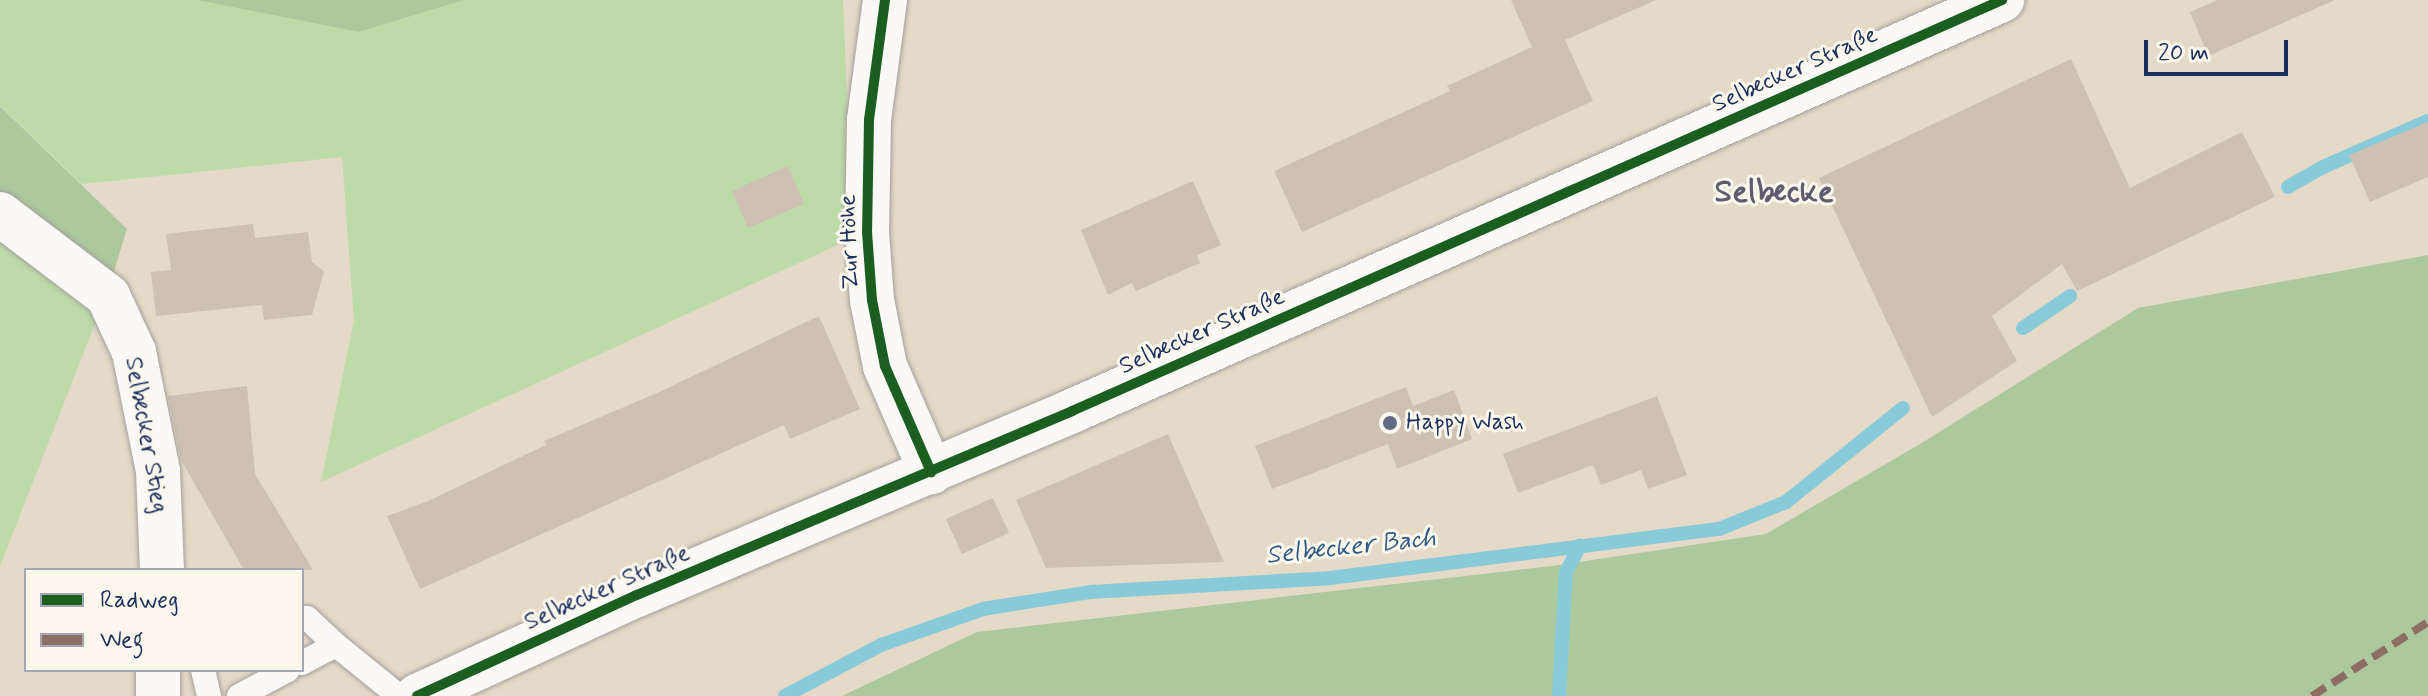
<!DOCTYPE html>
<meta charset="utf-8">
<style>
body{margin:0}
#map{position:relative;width:2428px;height:696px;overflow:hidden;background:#e5d9c8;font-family:Mynerve,sans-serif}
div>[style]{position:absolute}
.green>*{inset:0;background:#bddaa9}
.forest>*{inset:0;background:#acc89d}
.stream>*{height:14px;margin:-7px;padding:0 7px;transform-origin:7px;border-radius:7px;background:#89cad9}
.building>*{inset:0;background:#cec1b4}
.roads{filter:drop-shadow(0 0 2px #a49f9b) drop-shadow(0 0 2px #a49f9b)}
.service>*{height:24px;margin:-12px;padding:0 12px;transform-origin:12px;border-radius:12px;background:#fbf9f7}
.minor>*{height:44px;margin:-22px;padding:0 22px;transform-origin:22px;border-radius:22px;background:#fbf9f7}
.secondary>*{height:44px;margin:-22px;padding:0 22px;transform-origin:22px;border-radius:22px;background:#fbf9f7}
.quiet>*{height:8px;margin-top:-4px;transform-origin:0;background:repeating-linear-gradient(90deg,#8d6e63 0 16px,transparent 0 24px)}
.cycleway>*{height:10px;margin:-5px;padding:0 5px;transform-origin:5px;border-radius:5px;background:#1b5e20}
.dots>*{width:22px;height:22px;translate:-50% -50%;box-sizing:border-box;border:4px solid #fbf7ec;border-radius:50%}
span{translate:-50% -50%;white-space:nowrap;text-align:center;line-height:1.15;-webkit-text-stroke:6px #fbf7ec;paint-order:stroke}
.street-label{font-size:24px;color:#1b2f5e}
.poi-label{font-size:24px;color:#1b2f5e}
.left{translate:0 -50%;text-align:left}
.water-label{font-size:26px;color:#305b85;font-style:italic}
.district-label{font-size:32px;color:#5f5b6f;font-weight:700}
.legend{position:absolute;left:24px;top:568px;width:280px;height:104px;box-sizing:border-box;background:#fbf7ec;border:2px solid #a1a7b3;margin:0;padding:10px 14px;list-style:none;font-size:24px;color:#1b2f5e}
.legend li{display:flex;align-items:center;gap:16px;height:40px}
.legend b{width:40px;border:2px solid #a1a7b3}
.scale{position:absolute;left:2144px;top:40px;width:144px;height:36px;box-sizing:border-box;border:4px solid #1b2f5e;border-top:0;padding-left:10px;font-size:24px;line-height:28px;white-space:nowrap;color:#1b2f5e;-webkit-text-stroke:6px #fbf7ec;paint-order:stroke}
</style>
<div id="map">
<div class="green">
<div style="clip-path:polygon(0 0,197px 0,359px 32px,464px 0,843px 0,853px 238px,321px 482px,354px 320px,342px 157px,82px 184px,0 105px)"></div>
<div style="clip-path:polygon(0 235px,100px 311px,0 566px)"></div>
</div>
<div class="forest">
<div style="clip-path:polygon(197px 0,464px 0,359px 32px)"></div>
<div style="clip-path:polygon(0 106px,127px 229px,110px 284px,0 193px)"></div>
<div style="clip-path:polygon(2428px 255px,2428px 696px,842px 696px,977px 632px,1552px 566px,1766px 534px,1920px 444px,2138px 308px)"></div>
</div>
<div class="stream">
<div style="left:2288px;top:187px;width:40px;rotate:-29.7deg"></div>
<div style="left:2323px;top:167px;width:115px;rotate:-23.7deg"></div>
<div style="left:2023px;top:328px;width:57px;rotate:-34.2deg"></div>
<div style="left:785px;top:696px;width:109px;rotate:-28deg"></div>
<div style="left:881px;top:645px;width:108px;rotate:-19.4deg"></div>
<div style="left:983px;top:609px;width:108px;rotate:-9deg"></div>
<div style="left:1090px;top:592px;width:240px;rotate:-3.3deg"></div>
<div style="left:1330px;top:578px;width:392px;rotate:-7.2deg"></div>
<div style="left:1719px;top:529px;width:72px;rotate:-21.9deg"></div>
<div style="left:1786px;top:502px;width:150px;rotate:-38.8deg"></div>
<div style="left:1559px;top:696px;width:124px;rotate:-86.8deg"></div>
<div style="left:1566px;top:572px;width:30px;rotate:-62deg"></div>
</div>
<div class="building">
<div style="clip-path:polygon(1511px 0,1656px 0,1565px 40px,1593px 101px,1302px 232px,1274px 171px,1450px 91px,1447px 86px,1532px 47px)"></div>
<div style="clip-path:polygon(2218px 0,2335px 0,2208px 56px,2190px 12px)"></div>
<div style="clip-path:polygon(2071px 59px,2130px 188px,2242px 132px,2275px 197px,2077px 291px,2062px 264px,1992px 316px,2017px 361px,1932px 417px,1819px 178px)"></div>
<div style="clip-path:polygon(2428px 122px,2428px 177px,2370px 202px,2349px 155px)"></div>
<div style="clip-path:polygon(788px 166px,804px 204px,748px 228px,732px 191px)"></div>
<div style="clip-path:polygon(1193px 181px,1221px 245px,1197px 255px,1200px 263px,1136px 291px,1132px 283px,1108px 295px,1081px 230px)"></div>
<div style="clip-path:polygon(253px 224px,255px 238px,308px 232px,312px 262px,324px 271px,312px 315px,264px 320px,262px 305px,156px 316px,151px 272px,171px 270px,166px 234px)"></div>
<div style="clip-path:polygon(819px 316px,860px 409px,790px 439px,784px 425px,420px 589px,387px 516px,428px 501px,546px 445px,544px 441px,657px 393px)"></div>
<div style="clip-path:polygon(247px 386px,255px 474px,313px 570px,244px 570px,181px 460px,168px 396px)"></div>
<div style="clip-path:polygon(1406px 387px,1413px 406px,1454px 390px,1472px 439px,1397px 469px,1388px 444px,1272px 489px,1255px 446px)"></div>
<div style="clip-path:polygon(1657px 396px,1687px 475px,1648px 489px,1641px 470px,1601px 485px,1593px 465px,1518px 493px,1503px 454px)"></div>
<div style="clip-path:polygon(1168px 434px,1224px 562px,1046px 568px,1016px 500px)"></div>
<div style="clip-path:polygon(993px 498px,1009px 533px,962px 554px,946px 519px)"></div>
</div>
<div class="roads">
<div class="service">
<div style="left:302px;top:620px;width:5px;rotate:-22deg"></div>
<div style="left:307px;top:618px;width:40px;rotate:43deg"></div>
<div style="left:302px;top:663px;width:38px;rotate:-28deg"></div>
<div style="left:336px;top:645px;width:81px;rotate:39deg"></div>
<div style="left:203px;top:670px;width:27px;rotate:77deg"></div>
<div style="left:239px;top:696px;width:55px;rotate:-28deg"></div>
</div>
<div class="minor">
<div style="left:885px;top:0;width:121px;rotate:97.6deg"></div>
<div style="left:869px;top:120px;width:112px;rotate:91deg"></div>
<div style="left:867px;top:232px;width:68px;rotate:85.8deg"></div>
<div style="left:872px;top:300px;width:67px;rotate:78.9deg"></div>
<div style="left:885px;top:366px;width:116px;rotate:66.5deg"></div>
<div style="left:0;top:214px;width:136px;rotate:37.2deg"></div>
<div style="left:108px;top:296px;width:62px;rotate:65.1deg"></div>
<div style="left:134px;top:352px;width:121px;rotate:78.6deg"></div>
<div style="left:158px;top:471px;width:99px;rotate:87.7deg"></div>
<div style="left:158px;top:670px;width:26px;rotate:90deg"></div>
</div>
<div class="secondary">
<div style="left:417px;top:696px;width:242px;rotate:-24.7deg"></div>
<div style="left:637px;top:595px;width:472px;rotate:-22.9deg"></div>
<div style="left:1072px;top:411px;width:1017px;rotate:-23.84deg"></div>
</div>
</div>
<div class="quiet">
<div style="left:2312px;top:696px;width:138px;rotate:-32.5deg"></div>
</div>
<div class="cycleway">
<div style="left:885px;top:0;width:121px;rotate:97.6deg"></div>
<div style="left:869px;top:120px;width:112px;rotate:91deg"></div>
<div style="left:867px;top:232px;width:68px;rotate:85.8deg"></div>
<div style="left:872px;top:300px;width:67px;rotate:78.9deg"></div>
<div style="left:885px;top:366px;width:116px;rotate:66.5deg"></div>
<div style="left:417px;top:696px;width:242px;rotate:-24.7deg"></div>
<div style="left:637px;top:595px;width:472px;rotate:-22.9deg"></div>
<div style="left:1072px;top:411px;width:1017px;rotate:-23.84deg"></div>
</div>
<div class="dots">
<div style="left:1390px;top:423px;background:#626a83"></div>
</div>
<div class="street-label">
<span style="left:1795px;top:70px;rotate:-24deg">Selbecker Straße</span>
<span style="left:850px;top:242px;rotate:-92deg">Zur Höhe</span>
<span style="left:1202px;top:332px;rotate:-24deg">Selbecker Straße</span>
<span style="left:146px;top:435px;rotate:80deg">Selbecker Stieg</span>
<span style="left:607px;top:588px;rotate:-24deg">Selbecker Straße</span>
</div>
<div class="poi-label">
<span class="left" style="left:1406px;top:423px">Happy Wash</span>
</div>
<div class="water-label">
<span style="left:1351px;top:548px;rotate:-6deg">Selbecker Bach</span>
</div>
<div class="district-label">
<span style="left:1774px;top:192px">Selbecke</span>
</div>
<ul class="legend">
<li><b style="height:10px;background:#1b5e20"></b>Radweg</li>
<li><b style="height:10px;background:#8d6e63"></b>Weg</li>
</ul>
<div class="scale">20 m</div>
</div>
